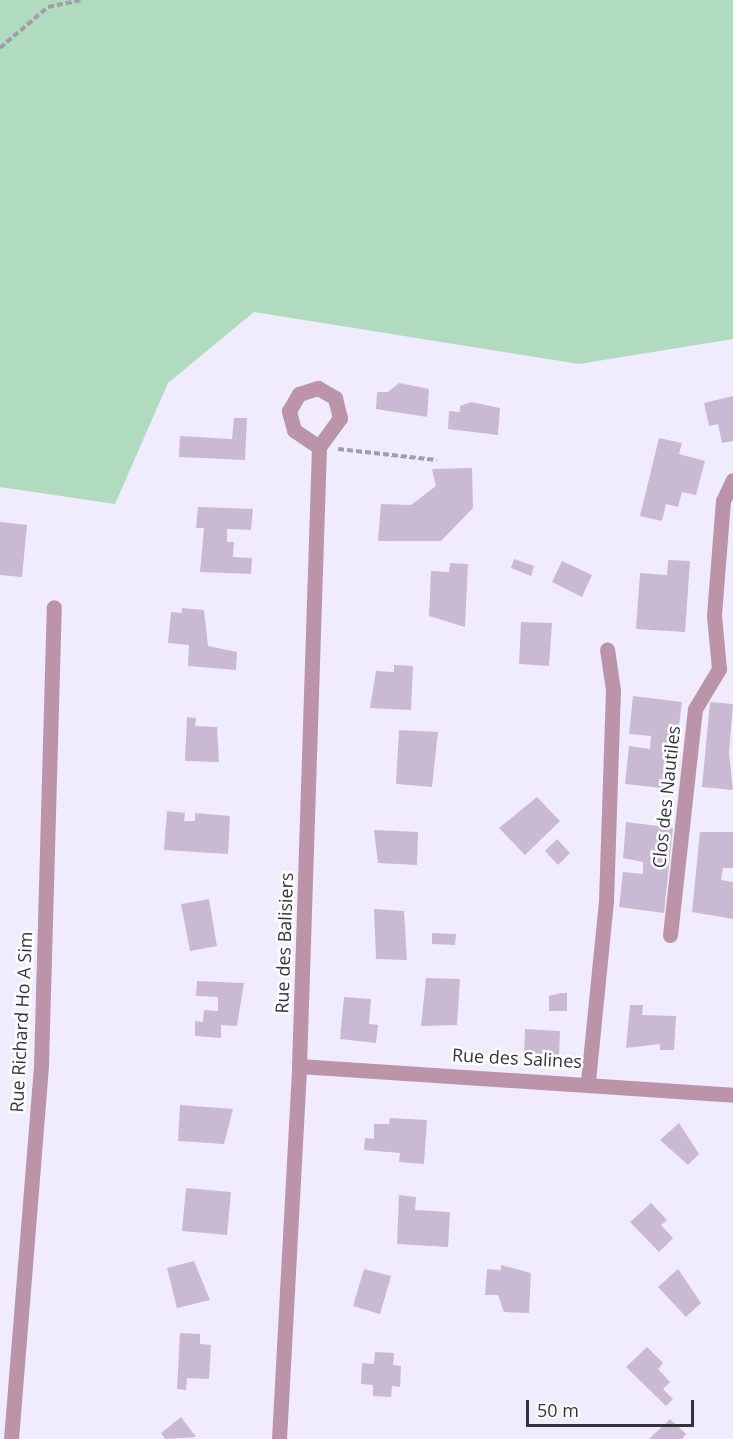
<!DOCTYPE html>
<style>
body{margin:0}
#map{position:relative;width:733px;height:1439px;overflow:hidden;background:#f0ecfe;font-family:"Open Sans",sans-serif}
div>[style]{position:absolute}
.green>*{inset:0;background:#b0dbbe}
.building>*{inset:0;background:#cab9d3}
.path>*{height:4px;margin-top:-2px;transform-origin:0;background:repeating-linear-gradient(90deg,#a19dad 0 6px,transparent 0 9px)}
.street>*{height:15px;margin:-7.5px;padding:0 7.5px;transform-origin:7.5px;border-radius:7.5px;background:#bb94a9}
span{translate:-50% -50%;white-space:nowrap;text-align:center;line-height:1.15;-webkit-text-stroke:5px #fff;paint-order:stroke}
.street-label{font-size:18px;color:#34323d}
.scale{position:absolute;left:526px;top:1400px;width:168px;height:27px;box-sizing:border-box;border:3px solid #34323d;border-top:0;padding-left:8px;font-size:18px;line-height:21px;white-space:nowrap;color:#34323d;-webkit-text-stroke:4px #fff;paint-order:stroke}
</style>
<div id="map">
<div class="green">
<div style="clip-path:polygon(0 0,733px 0,733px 339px,579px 364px,254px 312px,168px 383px,115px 504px,0 487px)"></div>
</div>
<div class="building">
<div style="clip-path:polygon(399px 383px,429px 389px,427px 417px,376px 409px,377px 392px,388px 392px)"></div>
<div style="clip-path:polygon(733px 396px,733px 441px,722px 443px,718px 424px,709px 426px,704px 403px)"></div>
<div style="clip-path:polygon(471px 402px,500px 408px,498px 435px,448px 429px,449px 411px,460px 412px,460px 406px)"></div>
<div style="clip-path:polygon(234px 418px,247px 418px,245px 460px,179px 457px,180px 436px,232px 439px)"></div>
<div style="clip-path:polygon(659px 438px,682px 443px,679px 454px,705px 461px,696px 495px,682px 492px,678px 507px,666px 504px,662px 521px,640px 516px)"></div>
<div style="clip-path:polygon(472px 468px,473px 508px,441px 541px,378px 541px,381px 504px,411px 505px,436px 486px,432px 469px)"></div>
<div style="clip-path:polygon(198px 507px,253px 509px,251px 530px,227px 529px,227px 542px,234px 542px,233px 557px,252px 558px,251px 574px,200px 572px,204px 528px,196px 528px)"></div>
<div style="clip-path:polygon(0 522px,27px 525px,22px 577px,0 575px)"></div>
<div style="clip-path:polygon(514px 559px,534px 566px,531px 576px,511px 568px)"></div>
<div style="clip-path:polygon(668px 560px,690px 561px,685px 632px,636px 629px,640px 573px,667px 575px)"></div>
<div style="clip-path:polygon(562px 561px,592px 575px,582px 597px,552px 582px)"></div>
<div style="clip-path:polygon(450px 563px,468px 564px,465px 627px,429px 616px,431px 571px,449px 572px)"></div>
<div style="clip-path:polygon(182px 608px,204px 610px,208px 646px,237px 652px,236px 670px,188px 666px,189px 645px,168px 643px,171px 612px,182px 613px)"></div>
<div style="clip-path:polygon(521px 622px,552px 623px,549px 666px,519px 664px)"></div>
<div style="clip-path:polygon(394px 665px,413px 666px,411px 710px,370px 708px,376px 671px,394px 672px)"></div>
<div style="clip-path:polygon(633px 696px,682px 702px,671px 789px,625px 784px,629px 746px,650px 749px,651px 736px,629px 734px)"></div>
<div style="clip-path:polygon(710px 702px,733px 704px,729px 753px,733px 790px,702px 787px)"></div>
<div style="clip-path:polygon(187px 717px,196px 718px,195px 726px,217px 727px,219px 762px,185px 761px)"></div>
<div style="clip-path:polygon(399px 730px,438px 732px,432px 787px,396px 784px)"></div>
<div style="clip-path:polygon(537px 797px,560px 821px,525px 855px,499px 828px)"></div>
<div style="clip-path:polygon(167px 811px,185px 813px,184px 821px,195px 821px,195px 813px,230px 816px,228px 854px,164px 850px)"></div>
<div style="clip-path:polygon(626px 822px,673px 828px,664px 913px,619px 907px,623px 872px,643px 874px,643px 862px,623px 858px)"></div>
<div style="clip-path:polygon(374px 830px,418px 832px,417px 865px,378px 863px)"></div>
<div style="clip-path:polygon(700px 832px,733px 832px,733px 868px,723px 868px,721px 880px,733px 882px,733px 919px,692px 912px)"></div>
<div style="clip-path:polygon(557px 839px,570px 853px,558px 865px,545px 851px)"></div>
<div style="clip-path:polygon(209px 899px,217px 946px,190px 951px,181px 904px)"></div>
<div style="clip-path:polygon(374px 909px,404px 911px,407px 960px,376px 959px)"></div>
<div style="clip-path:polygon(432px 933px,456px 934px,455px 945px,432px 944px)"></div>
<div style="clip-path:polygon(426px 978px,460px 979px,457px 1025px,421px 1026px)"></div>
<div style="clip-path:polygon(197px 981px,244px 983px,237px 1026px,221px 1025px,221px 1038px,195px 1036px,195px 1021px,203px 1022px,204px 1010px,218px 1011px,218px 997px,196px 996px)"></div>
<div style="clip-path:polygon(561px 993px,567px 993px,567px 1011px,549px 1011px,549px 996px)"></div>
<div style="clip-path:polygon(344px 997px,371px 999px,369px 1024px,378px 1025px,376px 1043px,340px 1039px)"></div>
<div style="clip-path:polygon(630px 1005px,643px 1005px,642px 1015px,676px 1016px,674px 1050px,660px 1050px,660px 1044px,626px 1048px)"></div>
<div style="clip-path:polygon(525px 1029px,560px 1031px,559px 1055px,524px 1054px)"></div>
<div style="clip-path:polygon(180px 1105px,233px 1109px,224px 1144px,178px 1141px)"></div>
<div style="clip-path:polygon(390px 1118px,427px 1120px,424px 1164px,399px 1162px,400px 1153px,364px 1150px,365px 1138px,374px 1139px,374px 1124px,389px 1124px)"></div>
<div style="clip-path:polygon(679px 1123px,699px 1154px,688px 1165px,660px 1140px)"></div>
<div style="clip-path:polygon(186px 1188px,231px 1192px,227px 1235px,182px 1231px)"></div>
<div style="clip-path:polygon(399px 1195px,416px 1197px,415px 1210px,450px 1212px,448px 1247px,397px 1244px)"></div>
<div style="clip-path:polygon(651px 1203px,667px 1220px,661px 1225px,673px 1238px,659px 1252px,630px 1222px)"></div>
<div style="clip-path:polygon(194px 1261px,210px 1300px,177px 1308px,167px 1268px)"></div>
<div style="clip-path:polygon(501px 1265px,531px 1273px,529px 1313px,504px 1312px,498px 1295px,485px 1295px,487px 1269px,501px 1270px)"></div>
<div style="clip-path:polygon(364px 1269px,391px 1276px,380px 1314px,353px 1306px)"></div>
<div style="clip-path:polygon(678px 1269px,701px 1303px,686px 1317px,658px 1287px)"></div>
<div style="clip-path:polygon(180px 1333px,200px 1334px,200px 1344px,211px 1345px,209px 1379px,187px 1378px,186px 1390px,177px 1389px)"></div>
<div style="clip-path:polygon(647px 1347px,663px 1363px,658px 1369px,670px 1382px,663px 1389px,673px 1399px,666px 1406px,626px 1367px)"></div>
<div style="clip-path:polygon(375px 1352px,394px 1353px,393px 1365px,401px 1366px,400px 1387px,392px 1386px,391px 1397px,373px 1396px,373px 1385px,361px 1384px,362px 1363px,374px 1364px)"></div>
<div style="clip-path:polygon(181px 1417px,196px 1437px,165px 1439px,161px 1433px)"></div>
<div style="clip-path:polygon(670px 1419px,686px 1434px,682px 1439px,649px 1439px)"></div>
</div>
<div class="path">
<div style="left:0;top:48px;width:63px;rotate:-40.5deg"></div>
<div style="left:48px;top:7px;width:35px;rotate:-12deg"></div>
<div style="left:338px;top:449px;width:99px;rotate:6.4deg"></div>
</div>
<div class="street">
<div style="left:318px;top:388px;width:20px;rotate:30deg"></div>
<div style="left:335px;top:398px;width:21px;rotate:76deg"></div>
<div style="left:340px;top:418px;width:36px;rotate:126deg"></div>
<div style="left:319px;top:447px;width:30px;rotate:-146deg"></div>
<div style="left:294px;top:430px;width:20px;rotate:-105deg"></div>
<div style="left:289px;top:411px;width:20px;rotate:-60deg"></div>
<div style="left:299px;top:394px;width:20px;rotate:-18deg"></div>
<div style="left:719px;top:669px;width:54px;rotate:-95.3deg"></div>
<div style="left:714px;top:615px;width:114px;rotate:-85.5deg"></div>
<div style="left:723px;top:501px;width:23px;rotate:-65deg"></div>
<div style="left:670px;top:935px;width:227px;rotate:-83.7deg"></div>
<div style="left:695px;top:709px;width:47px;rotate:-59deg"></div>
<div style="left:299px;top:1066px;width:435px;rotate:3.8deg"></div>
<div style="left:588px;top:1081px;width:181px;rotate:-84.3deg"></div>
<div style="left:606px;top:901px;width:211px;rotate:-88.1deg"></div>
<div style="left:613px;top:690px;width:41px;rotate:-98.3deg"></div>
<div style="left:11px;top:1439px;width:375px;rotate:-85.4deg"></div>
<div style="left:41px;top:1065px;width:458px;rotate:-88.4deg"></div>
<div style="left:279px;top:1439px;width:374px;rotate:-86.9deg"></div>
<div style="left:299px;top:1066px;width:619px;rotate:-88.15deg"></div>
</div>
<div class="street-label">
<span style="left:666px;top:797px;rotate:-84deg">Clos des Nautiles</span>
<span style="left:284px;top:943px;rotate:-88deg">Rue des Balisiers</span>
<span style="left:21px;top:1022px;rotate:-87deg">Rue Richard Ho A Sim</span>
<span style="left:517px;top:1058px;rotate:3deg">Rue des Salines</span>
</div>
<div class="scale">50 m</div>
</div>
